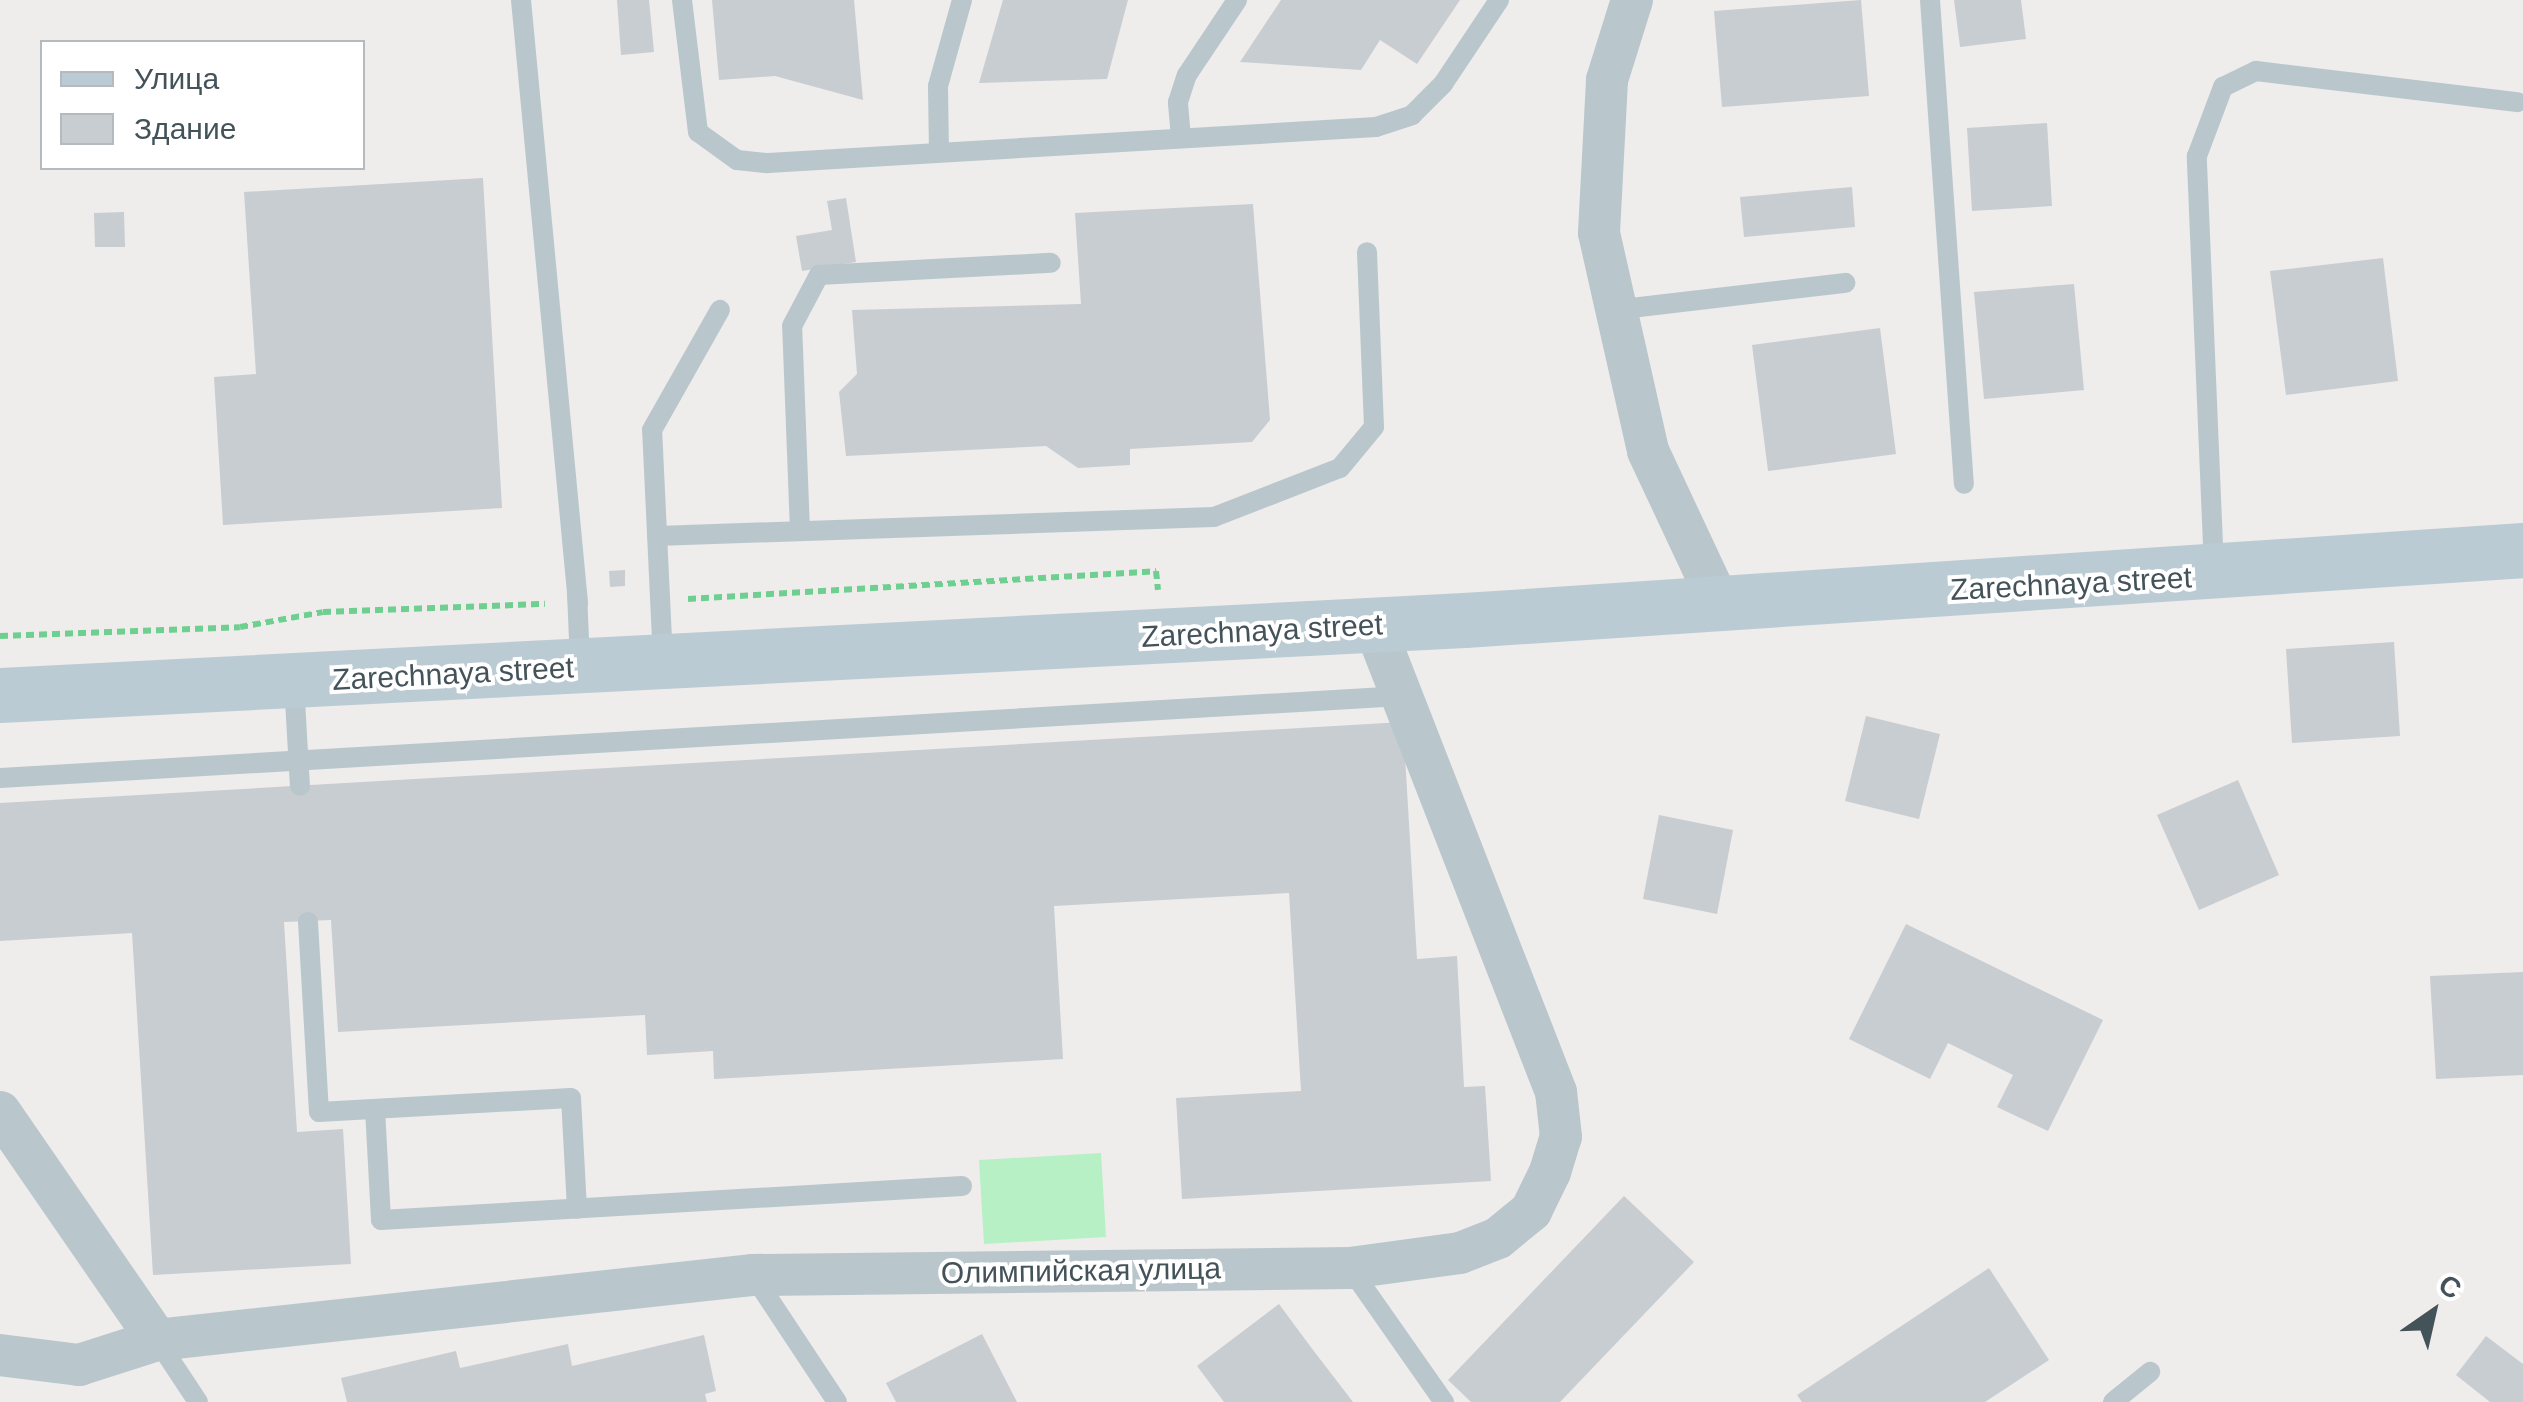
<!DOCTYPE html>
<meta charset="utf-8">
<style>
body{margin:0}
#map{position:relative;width:2523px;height:1402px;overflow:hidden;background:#efecec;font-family:Helvetica,sans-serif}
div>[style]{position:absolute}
.green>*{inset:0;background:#b7f0c4}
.building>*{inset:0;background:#c8cdd1}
.path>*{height:6px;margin-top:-3px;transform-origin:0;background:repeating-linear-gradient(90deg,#6ecf90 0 8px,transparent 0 13px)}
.service>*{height:20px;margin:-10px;padding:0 10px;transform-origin:10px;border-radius:10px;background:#b9c7cc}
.minor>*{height:42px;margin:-21px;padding:0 21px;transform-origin:21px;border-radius:21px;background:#b9c7cc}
.secondary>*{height:55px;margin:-27.5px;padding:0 27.5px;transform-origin:27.5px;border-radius:27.5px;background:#bbcbd4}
span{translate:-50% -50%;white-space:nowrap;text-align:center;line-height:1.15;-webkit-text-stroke:8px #fff;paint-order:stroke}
.street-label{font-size:30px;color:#44535a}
.legend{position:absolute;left:40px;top:40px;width:325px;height:130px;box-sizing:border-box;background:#fff;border:2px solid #b4babd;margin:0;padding:12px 18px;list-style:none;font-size:30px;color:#44535a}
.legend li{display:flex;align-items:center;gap:20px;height:50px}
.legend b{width:50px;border:2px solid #b4babd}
.north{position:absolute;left:2383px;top:1262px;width:100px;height:100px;-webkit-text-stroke:8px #fff;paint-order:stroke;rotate:34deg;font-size:28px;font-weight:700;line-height:40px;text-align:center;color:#44535a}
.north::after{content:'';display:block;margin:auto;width:35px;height:45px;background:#44535a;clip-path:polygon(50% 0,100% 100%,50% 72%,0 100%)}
</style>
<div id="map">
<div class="green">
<div style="clip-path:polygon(1101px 1153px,1106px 1237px,984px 1244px,979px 1160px)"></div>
</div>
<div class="building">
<div style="clip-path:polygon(617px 0,649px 0,654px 52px,621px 55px)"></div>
<div style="clip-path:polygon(712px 0,854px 0,863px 100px,775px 76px,719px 80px)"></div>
<div style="clip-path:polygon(1003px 0,1128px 0,1107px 79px,979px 83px)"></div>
<div style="clip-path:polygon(1281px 0,1460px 0,1417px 64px,1380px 40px,1361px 70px,1240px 62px)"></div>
<div style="clip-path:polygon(1861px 0,1869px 96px,1722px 107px,1714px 11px)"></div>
<div style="clip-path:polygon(1954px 0,2021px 0,2026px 39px,1960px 47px)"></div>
<div style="clip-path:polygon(2047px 123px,2052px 206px,1972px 211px,1967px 128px)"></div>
<div style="clip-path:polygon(483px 178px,502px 508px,223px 525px,214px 377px,256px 374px,244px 192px)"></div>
<div style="clip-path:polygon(1852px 187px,1855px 227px,1744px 237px,1740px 197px)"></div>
<div style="clip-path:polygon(846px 198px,856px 262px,802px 271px,796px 236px,832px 230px,827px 201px)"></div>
<div style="clip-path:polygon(1253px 204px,1270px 420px,1252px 442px,1130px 449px,1130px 465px,1078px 468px,1046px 446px,846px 456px,839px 392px,857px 374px,852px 310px,1081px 304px,1075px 213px)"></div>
<div style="clip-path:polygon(124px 212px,125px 247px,95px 247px,94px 213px)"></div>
<div style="clip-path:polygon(2383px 258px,2398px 381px,2286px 395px,2270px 271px)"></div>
<div style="clip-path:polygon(2074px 284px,2084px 390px,1984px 399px,1974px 292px)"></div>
<div style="clip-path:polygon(1880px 328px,1896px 454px,1768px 471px,1752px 345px)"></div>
<div style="clip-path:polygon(625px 570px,625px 586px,610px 587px,609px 571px)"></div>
<div style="clip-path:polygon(2394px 642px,2400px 736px,2292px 743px,2286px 649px)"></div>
<div style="clip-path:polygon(1866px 716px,1940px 734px,1919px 819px,1845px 801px)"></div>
<div style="clip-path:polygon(1403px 722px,1417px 959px,1457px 956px,1464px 1087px,1485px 1086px,1491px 1181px,1182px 1199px,1176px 1098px,1301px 1091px,1289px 893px,1054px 906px,1063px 1059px,714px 1079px,713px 1051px,647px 1055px,645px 1015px,338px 1032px,331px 920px,284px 922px,297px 1132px,343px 1129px,351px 1264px,153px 1275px,132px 933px,0 941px,0 803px)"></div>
<div style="clip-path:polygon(2238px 780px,2279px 875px,2199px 910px,2157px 815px)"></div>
<div style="clip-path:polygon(1659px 815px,1733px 830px,1717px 914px,1643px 899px)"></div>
<div style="clip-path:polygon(1906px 924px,2103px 1020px,2048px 1131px,1997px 1107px,2013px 1075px,1948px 1043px,1930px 1079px,1849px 1039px)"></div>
<div style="clip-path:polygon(2523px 972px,2523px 1075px,2436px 1079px,2430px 976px)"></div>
<div style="clip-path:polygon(1624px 1196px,1694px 1262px,1560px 1402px,1471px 1402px,1448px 1380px)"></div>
<div style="clip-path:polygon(1989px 1268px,2049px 1360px,1985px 1402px,1802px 1402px,1797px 1395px)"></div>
<div style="clip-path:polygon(1279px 1304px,1310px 1346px,1353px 1402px,1224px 1402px,1197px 1366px)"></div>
<div style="clip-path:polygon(982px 1334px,1017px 1402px,896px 1402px,886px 1383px)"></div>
<div style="clip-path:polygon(704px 1335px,716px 1391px,705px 1394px,707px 1402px,347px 1402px,341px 1378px,456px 1351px,460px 1368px,568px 1344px,572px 1366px)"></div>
<div style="clip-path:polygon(2486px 1336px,2523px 1364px,2523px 1402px,2490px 1402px,2456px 1375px)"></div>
</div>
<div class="path">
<div style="left:688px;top:599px;width:469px;rotate:-3.4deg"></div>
<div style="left:1156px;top:571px;width:19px;rotate:84deg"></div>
<div style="left:0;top:636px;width:240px;rotate:-2.1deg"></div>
<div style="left:240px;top:627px;width:84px;rotate:-10.2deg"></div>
<div style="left:323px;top:612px;width:222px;rotate:-2.1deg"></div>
</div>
<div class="service">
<div style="left:521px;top:0;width:606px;rotate:84.6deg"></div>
<div style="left:682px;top:0;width:133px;rotate:83.1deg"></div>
<div style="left:698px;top:132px;width:48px;rotate:35.7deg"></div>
<div style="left:737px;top:160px;width:31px;rotate:6deg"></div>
<div style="left:768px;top:163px;width:609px;rotate:-3.39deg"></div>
<div style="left:1376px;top:127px;width:38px;rotate:-18deg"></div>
<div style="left:1412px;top:115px;width:44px;rotate:-45deg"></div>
<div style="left:1443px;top:84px;width:101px;rotate:-56.3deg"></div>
<div style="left:1930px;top:0;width:485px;rotate:86deg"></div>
<div style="left:1181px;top:138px;width:36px;rotate:-95deg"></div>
<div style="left:1178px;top:102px;width:28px;rotate:-72deg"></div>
<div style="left:1187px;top:75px;width:90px;rotate:-56.3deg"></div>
<div style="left:939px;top:152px;width:66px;rotate:-90.9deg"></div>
<div style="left:938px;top:86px;width:89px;rotate:-74.4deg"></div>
<div style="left:1614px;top:310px;width:233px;rotate:-6.7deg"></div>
<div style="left:800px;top:531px;width:205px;rotate:-92.2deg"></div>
<div style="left:792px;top:326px;width:58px;rotate:-62.1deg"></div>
<div style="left:819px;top:275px;width:232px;rotate:-3deg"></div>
<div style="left:657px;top:536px;width:557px;rotate:-1.95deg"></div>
<div style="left:1214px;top:517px;width:135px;rotate:-21.3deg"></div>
<div style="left:1340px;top:468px;width:53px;rotate:-50.3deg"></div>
<div style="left:1374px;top:427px;width:175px;rotate:-92.3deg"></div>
<div style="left:2214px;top:569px;width:413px;rotate:-92.4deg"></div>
<div style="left:2197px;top:156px;width:74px;rotate:-69.4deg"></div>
<div style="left:2223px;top:87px;width:37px;rotate:-26deg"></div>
<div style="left:2256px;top:71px;width:263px;rotate:6.8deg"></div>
<div style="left:577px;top:593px;width:68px;rotate:87.5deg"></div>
<div style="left:663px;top:661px;width:231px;rotate:-92.7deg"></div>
<div style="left:652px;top:430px;width:138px;rotate:-60.5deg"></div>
<div style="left:294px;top:683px;width:103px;rotate:86.7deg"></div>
<div style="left:0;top:778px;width:1404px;rotate:-3.35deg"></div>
<div style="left:308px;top:922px;width:190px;rotate:86.7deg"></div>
<div style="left:319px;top:1112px;width:252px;rotate:-3.2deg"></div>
<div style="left:571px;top:1098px;width:111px;rotate:86.9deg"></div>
<div style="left:375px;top:1109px;width:111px;rotate:86.9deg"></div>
<div style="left:381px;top:1220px;width:582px;rotate:-3.35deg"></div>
<div style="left:1350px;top:1268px;width:164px;rotate:55deg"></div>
<div style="left:753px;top:1275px;width:152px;rotate:56.5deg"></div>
<div style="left:157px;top:1340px;width:74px;rotate:56.5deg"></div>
<div style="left:2113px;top:1402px;width:48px;rotate:-39deg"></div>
</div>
<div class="minor">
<div style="left:1632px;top:0;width:84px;rotate:107.4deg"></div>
<div style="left:1607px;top:80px;width:153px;rotate:93deg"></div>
<div style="left:1599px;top:233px;width:223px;rotate:77.3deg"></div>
<div style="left:1648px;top:451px;width:170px;rotate:64.9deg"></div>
<div style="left:0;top:1112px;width:277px;rotate:55.4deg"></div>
<div style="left:0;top:1355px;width:80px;rotate:7.2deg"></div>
<div style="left:79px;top:1365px;width:82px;rotate:-17.8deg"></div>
<div style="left:157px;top:1340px;width:600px;rotate:-6.22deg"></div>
<div style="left:753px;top:1275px;width:597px;rotate:-0.67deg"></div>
<div style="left:1350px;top:1268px;width:111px;rotate:-7.8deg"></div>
<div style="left:1460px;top:1253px;width:41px;rotate:-21.5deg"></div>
<div style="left:1498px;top:1238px;width:43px;rotate:-39.3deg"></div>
<div style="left:1531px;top:1211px;width:43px;rotate:-64deg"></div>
<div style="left:1550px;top:1172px;width:37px;rotate:-73deg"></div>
<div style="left:1561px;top:1137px;width:45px;rotate:-96.3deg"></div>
<div style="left:1556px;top:1092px;width:501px;rotate:-111.29deg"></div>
</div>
<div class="secondary">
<div style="left:0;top:695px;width:1466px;rotate:-2.93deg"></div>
<div style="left:1464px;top:620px;width:1061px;rotate:-3.78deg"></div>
</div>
<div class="street-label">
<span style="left:2071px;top:584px;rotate:-3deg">Zarechnaya street</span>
<span style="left:1262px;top:631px;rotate:-3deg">Zarechnaya street</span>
<span style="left:453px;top:674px;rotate:-3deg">Zarechnaya street</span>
<span style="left:1081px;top:1271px;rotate:-1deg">Олимпийская улица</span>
</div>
<ul class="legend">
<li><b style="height:12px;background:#bbcbd4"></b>Улица</li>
<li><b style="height:28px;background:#c8cdd1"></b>Здание</li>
</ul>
<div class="north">С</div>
</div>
